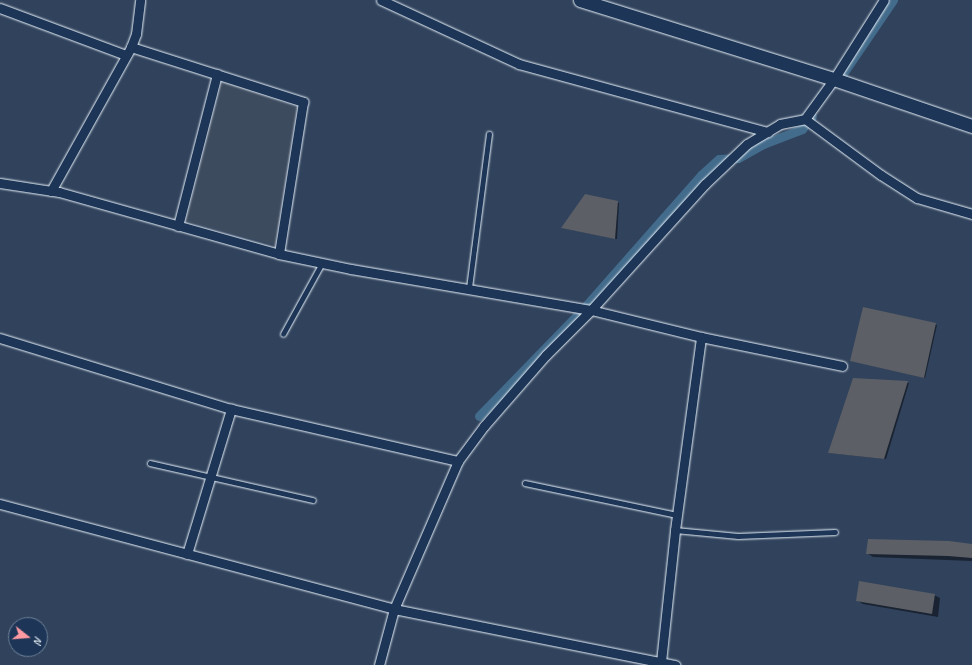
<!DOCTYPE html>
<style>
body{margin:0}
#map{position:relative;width:972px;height:665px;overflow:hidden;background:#30425c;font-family:Caveat,sans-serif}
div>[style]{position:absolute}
.built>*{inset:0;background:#3d4b5f}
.shadow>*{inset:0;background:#0007}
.canal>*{height:9px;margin:-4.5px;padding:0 4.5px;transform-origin:4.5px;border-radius:4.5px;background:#436b8b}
.building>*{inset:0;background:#5c5f66}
.roads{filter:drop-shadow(0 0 1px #e8f1f8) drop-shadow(0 0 1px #e8f1f8)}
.lane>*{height:4.5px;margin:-2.25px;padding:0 2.25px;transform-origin:2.25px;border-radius:2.25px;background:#1d3557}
.street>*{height:9px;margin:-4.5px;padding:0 4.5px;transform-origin:4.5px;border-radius:4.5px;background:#1d3557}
.secondary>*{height:13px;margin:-6.5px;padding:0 6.5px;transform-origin:6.5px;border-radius:6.5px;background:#1d3557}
span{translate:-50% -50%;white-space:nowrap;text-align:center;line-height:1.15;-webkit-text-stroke:4px #1d3557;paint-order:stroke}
.north{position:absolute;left:8px;top:617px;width:40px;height:40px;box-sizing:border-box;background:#1d3557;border:1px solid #6e8097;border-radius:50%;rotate:107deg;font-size:11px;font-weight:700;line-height:16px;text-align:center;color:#e8f1f8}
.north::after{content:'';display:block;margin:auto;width:14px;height:18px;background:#ff9aa2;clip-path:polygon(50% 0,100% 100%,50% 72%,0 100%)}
</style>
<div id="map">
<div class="built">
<div style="clip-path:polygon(222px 81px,297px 107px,275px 245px,186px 221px)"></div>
</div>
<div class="shadow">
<div style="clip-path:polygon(617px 202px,619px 203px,617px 239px,562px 228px)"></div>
<div style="clip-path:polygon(863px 308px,937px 325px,925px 378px,853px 361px)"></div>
<div style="clip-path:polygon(854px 379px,909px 383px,886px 459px,829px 453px)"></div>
<div style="clip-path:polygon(972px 545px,972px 561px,873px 557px,867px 553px)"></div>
<div style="clip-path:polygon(934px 595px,940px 598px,938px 617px,863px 604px,857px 600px)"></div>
</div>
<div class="canal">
<div style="left:842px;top:75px;width:91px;rotate:-55.8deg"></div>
<div style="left:479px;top:416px;width:149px;rotate:-45.8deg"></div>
<div style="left:583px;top:309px;width:179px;rotate:-48.6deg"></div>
<div style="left:701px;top:175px;width:24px;rotate:-42deg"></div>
<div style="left:719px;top:159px;width:19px;rotate:-3deg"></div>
<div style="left:738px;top:158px;width:29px;rotate:-29deg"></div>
<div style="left:763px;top:144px;width:42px;rotate:-21deg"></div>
<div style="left:802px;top:129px;width:16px;rotate:-52deg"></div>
</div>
<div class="building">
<div style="clip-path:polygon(585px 194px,618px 201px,615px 239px,561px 228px)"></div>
<div style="clip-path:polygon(863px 307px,936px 323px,924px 378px,850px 361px)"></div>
<div style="clip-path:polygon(853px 378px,908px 381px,884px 459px,828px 453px)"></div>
<div style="clip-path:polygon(868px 539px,949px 541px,972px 544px,972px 558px,948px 556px,866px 554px)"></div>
<div style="clip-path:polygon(859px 581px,935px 594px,932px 614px,856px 601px)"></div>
</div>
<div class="roads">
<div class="lane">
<div style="left:469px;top:288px;width:155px;rotate:-82.6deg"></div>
<div style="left:283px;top:334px;width:81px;rotate:-61.2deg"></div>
<div style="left:150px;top:463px;width:167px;rotate:12.8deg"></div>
<div style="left:525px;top:483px;width:155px;rotate:11.9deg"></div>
<div style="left:675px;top:530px;width:63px;rotate:5.4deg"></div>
<div style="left:738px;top:536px;width:97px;rotate:-2.4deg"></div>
</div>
<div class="street">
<div style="left:381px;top:0;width:152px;rotate:24.9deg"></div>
<div style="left:519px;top:64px;width:258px;rotate:15.3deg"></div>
<div style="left:0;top:8px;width:134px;rotate:20.5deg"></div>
<div style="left:131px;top:47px;width:181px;rotate:17.7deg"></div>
<div style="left:303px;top:102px;width:154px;rotate:99deg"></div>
<div style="left:805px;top:119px;width:94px;rotate:36.4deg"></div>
<div style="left:881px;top:175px;width:43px;rotate:32.6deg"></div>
<div style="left:917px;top:198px;width:57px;rotate:16.2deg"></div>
<div style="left:0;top:183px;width:60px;rotate:8.7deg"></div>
<div style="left:59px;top:192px;width:229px;rotate:15.7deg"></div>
<div style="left:279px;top:254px;width:74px;rotate:11.8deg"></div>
<div style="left:351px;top:269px;width:243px;rotate:9.7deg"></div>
<div style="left:591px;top:310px;width:113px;rotate:13.8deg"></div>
<div style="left:701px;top:337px;width:144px;rotate:11.6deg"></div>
<div style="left:51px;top:191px;width:165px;rotate:-60.9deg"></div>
<div style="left:131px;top:47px;width:14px;rotate:-69deg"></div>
<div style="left:136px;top:34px;width:34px;rotate:-83deg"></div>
<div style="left:178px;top:226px;width:157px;rotate:-75.6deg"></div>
<div style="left:0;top:338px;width:242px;rotate:17.1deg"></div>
<div style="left:231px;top:409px;width:233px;rotate:12.9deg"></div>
<div style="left:0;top:504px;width:408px;rotate:14.9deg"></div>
<div style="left:394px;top:609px;width:287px;rotate:11.3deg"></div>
<div style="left:187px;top:554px;width:152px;rotate:-73.1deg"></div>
<div style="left:661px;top:662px;width:133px;rotate:-83.9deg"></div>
<div style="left:675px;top:530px;width:195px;rotate:-82.3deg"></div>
<div style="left:379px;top:665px;width:58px;rotate:-75deg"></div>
<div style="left:394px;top:609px;width:161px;rotate:-66.6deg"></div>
<div style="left:458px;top:461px;width:44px;rotate:-53.4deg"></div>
<div style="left:484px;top:426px;width:94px;rotate:-48.9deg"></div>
<div style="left:546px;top:355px;width:64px;rotate:-45deg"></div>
<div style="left:591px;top:310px;width:170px;rotate:-47.9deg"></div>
<div style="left:705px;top:184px;width:58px;rotate:-43.6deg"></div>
<div style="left:747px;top:144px;width:39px;rotate:-31deg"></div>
<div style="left:780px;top:124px;width:25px;rotate:-11deg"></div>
<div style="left:805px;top:119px;width:49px;rotate:-54.1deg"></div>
<div style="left:834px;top:79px;width:93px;rotate:-57.7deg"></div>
</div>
<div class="secondary">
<div style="left:580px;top:0;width:266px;rotate:17.3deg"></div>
<div style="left:834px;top:79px;width:146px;rotate:18.8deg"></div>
</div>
</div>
<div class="north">N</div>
</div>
